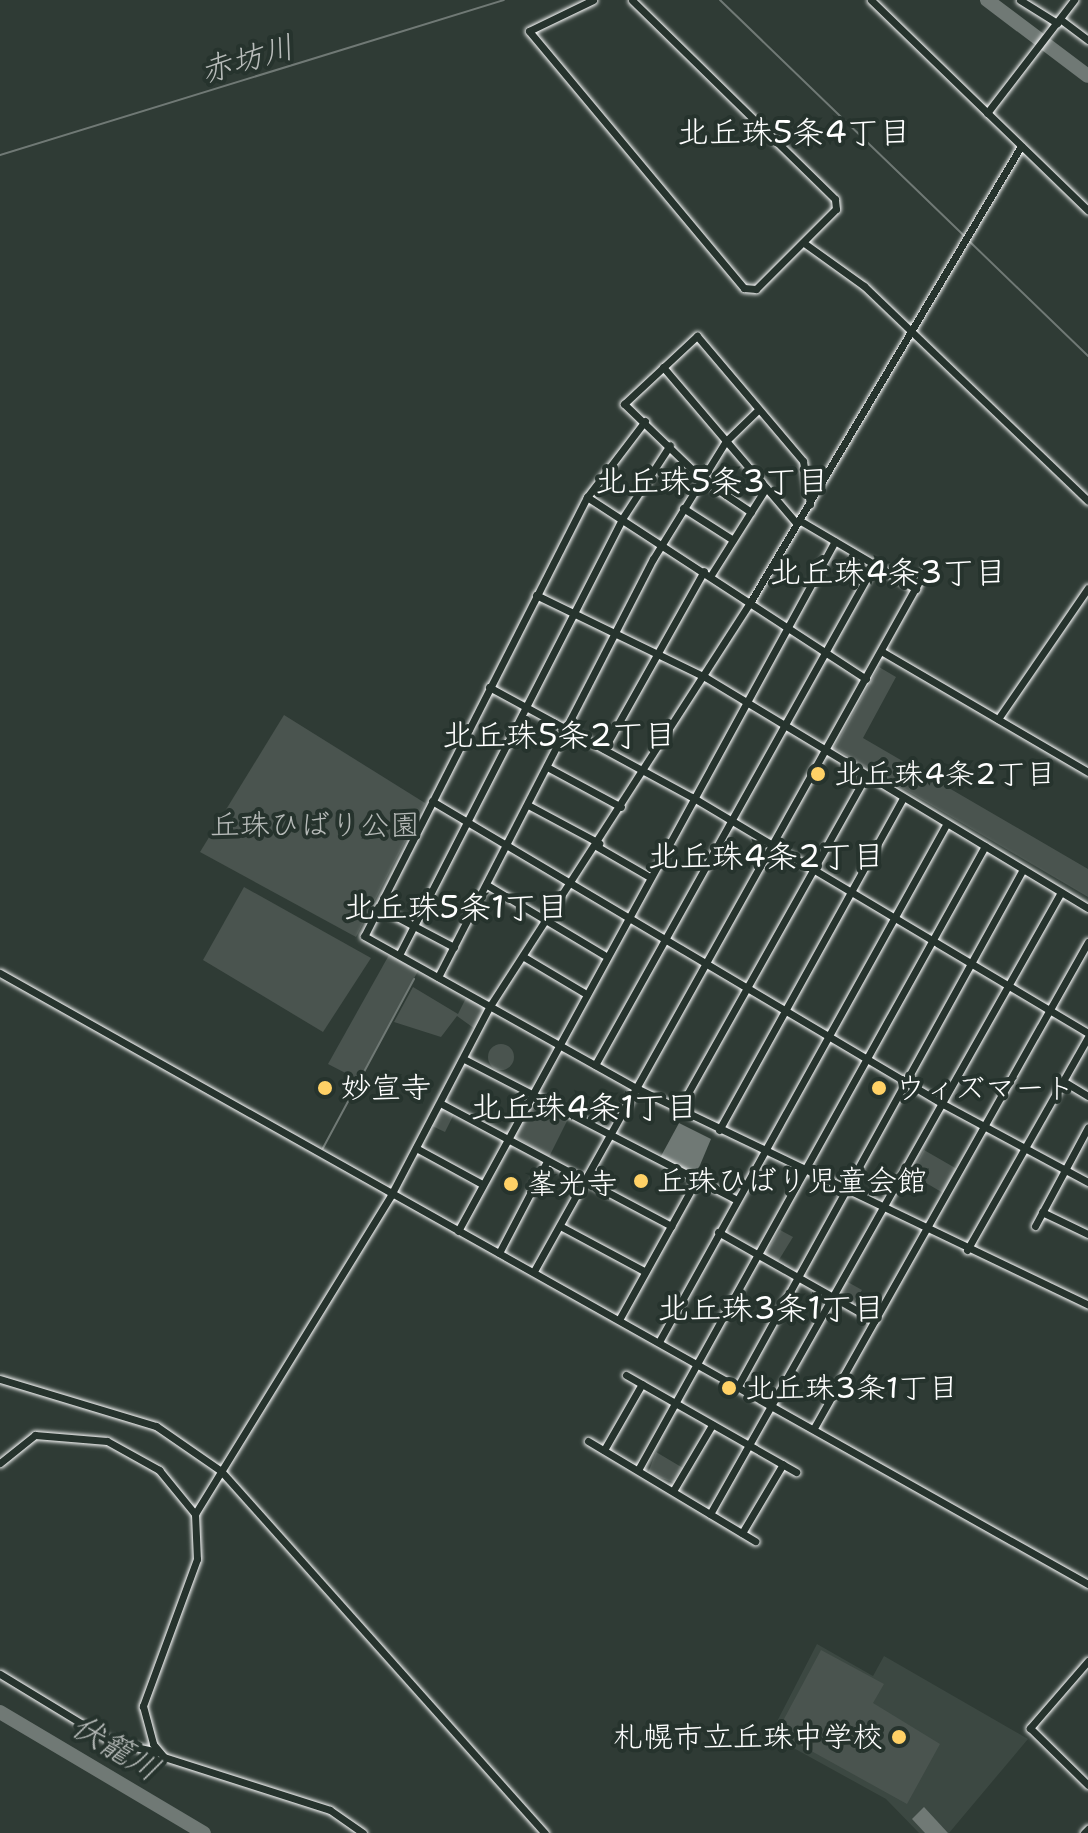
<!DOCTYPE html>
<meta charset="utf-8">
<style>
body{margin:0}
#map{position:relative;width:1088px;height:1833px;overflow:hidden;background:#2f3b35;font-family:"Shantell Sans","Klee One",sans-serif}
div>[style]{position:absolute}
.built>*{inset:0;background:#3c4842}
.green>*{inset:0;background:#4a544f}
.round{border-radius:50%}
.water>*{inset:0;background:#707975}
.stream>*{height:2px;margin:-1px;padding:0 1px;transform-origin:1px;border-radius:1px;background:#707975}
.river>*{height:14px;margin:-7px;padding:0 7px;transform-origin:7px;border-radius:7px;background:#707975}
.roads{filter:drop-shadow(0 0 2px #fff) drop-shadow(0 0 2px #fff)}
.minor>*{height:7px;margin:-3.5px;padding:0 3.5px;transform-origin:3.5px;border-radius:3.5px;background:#26332d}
.dots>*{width:22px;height:22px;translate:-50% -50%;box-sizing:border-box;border:4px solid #26332d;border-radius:50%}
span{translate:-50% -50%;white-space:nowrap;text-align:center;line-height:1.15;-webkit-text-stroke:8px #26332d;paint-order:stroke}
.poi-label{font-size:30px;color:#fff}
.left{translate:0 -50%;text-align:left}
.right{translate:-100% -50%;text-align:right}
.park-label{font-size:30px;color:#b7bbb9}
.water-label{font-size:32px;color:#b8bcba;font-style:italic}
.neighbourhood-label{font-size:32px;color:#fff}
</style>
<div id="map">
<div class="built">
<div style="clip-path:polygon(817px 1644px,873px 1676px,884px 1656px,1028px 1739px,949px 1833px,919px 1833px,886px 1799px,770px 1735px)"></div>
</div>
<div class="green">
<div style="clip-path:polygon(879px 667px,896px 677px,863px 738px,1088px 869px,1088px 897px,834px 748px)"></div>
<div style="clip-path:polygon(284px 715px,425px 803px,356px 937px,200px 852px)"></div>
<div style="clip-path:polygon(244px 887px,371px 958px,323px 1032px,203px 960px)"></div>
<div style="clip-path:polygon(389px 955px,418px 971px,359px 1080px,328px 1064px)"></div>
<div style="clip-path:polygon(413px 987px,458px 1014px,467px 996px,486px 1008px,475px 1029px,457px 1016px,441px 1037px,394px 1022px)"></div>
<div class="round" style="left:488px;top:1044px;width:26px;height:26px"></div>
<div style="clip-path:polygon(531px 1100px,569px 1117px,549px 1157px,512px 1135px)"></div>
<div style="clip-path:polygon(441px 1105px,454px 1114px,445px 1132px,430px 1125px)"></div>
<div style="clip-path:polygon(924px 1150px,957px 1169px,943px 1193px,911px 1174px)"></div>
<div style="clip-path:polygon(780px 1230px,793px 1237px,777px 1263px,764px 1255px)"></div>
<div style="clip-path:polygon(846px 1281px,862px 1290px,852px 1306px,837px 1298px)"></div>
<div style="clip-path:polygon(656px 1452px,683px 1468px,675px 1483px,648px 1473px)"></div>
<div style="clip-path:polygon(821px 1650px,884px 1684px,873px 1703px,940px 1744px,907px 1804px,777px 1732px)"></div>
</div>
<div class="water">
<div style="clip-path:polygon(679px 1123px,711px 1139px,695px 1177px,660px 1158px)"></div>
<div style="clip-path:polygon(924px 1807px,948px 1833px,925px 1833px,912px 1819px)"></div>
</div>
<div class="stream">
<div style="left:720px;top:0;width:339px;rotate:44deg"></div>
<div style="left:0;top:155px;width:527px;rotate:-17.09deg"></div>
<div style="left:968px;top:240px;width:167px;rotate:44deg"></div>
<div style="left:323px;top:1148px;width:192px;rotate:-61.7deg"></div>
</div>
<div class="river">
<div style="left:987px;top:0;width:126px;rotate:37deg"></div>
<div style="left:0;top:1712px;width:237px;rotate:30.7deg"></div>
</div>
<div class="roads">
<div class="minor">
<div style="left:593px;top:0;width:71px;rotate:154.2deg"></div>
<div style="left:529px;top:31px;width:335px;rotate:50.1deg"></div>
<div style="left:744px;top:288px;width:12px;rotate:5deg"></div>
<div style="left:756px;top:289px;width:113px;rotate:-45deg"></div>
<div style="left:836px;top:209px;width:10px;rotate:-96deg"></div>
<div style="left:835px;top:199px;width:284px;rotate:-135.6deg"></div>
<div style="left:871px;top:0;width:302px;rotate:44.1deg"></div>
<div style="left:1020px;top:0;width:44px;rotate:31.9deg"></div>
<div style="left:1060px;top:19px;width:35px;rotate:37deg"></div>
<div style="left:987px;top:113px;width:143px;rotate:-52.4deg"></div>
<div style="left:804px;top:243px;width:74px;rotate:35.6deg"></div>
<div style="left:864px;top:286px;width:310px;rotate:43.8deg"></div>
<div style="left:663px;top:367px;width:206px;rotate:49.5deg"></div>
<div style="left:645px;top:421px;width:96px;rotate:127.3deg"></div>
<div style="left:587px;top:497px;width:492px;rotate:116.9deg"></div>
<div style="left:364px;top:936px;width:314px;rotate:29.2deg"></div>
<div style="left:638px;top:1089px;width:499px;rotate:25.6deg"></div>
<div style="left:587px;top:497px;width:333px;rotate:33.1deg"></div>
<div style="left:683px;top:508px;width:59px;rotate:32.6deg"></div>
<div style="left:751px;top:512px;width:60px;rotate:-145.8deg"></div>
<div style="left:701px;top:478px;width:107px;rotate:-136.1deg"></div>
<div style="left:624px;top:404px;width:100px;rotate:-43deg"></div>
<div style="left:697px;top:336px;width:164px;rotate:49.7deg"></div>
<div style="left:803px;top:461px;width:44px;rotate:80.8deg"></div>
<div style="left:799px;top:520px;width:136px;rotate:30.5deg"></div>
<div style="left:711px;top:575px;width:103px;rotate:-57.7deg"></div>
<div style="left:536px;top:595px;width:188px;rotate:25.9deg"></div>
<div style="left:705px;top:677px;width:447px;rotate:31.1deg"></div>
<div style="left:881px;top:651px;width:240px;rotate:30.3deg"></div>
<div style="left:489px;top:687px;width:231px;rotate:28.5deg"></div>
<div style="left:692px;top:797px;width:461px;rotate:30.8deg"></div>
<div style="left:998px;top:719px;width:159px;rotate:-55.5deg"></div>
<div style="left:604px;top:749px;width:204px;rotate:-60.7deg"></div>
<div style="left:547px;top:767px;width:84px;rotate:28.4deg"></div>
<div style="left:432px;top:801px;width:594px;rotate:30.67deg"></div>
<div style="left:943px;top:1104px;width:165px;rotate:28.3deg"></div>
<div style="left:528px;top:805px;width:81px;rotate:28.2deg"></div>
<div style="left:596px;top:846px;width:60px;rotate:30deg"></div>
<div style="left:487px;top:885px;width:136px;rotate:30.9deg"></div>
<div style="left:378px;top:907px;width:86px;rotate:27.8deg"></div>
<div style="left:399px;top:955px;width:490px;rotate:-62.9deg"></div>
<div style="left:622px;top:519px;width:88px;rotate:-57deg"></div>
<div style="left:524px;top:957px;width:69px;rotate:30.7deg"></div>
<div style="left:0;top:973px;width:1248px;rotate:29.32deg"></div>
<div style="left:438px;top:977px;width:470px;rotate:-62.8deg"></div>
<div style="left:653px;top:559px;width:139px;rotate:-58.3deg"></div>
<div style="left:726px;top:441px;width:43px;rotate:-44.1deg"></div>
<div style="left:464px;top:1059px;width:307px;rotate:27.3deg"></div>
<div style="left:595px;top:1065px;width:573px;rotate:-60.84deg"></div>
<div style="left:1063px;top:1081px;width:29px;rotate:31deg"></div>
<div style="left:440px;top:1103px;width:262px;rotate:28deg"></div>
<div style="left:679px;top:1109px;width:382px;rotate:-60.7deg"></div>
<div style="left:719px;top:1130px;width:380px;rotate:-61deg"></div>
<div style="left:416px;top:1148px;width:75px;rotate:28.6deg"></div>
<div style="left:1042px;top:1212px;width:51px;rotate:25.6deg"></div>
<div style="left:560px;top:1226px;width:95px;rotate:28.2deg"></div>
<div style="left:1035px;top:1226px;width:112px;rotate:-61.8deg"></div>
<div style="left:458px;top:1231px;width:786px;rotate:-61.35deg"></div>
<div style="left:718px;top:1232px;width:180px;rotate:29.5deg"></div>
<div style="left:967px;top:1250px;width:245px;rotate:-60.4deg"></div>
<div style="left:499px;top:1253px;width:104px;rotate:-62.4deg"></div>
<div style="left:534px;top:1271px;width:804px;rotate:-60.82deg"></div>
<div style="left:620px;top:1318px;width:159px;rotate:-61deg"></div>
<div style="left:660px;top:1340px;width:591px;rotate:-60.96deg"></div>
<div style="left:626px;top:1375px;width:196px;rotate:29.7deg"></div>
<div style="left:0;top:1379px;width:163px;rotate:16.8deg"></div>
<div style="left:156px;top:1426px;width:79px;rotate:34.7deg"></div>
<div style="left:221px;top:1471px;width:486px;rotate:48.2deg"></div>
<div style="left:738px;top:1386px;width:590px;rotate:-61.13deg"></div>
<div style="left:814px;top:1428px;width:558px;rotate:-60.59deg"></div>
<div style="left:588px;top:1441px;width:195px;rotate:30.9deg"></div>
<div style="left:604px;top:1450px;width:76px;rotate:-60.1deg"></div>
<div style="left:0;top:1463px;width:45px;rotate:-38.7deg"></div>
<div style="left:35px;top:1435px;width:72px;rotate:4.8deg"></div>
<div style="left:107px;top:1441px;width:60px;rotate:29.1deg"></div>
<div style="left:159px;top:1470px;width:57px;rotate:50.7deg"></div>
<div style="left:195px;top:1514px;width:374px;rotate:-58.4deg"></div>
<div style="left:391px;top:1195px;width:213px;rotate:-62.4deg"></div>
<div style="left:490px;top:1006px;width:482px;rotate:-57.2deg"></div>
<div style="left:751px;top:601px;width:529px;rotate:-59.31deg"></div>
<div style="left:638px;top:1470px;width:714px;rotate:-60.92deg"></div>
<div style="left:673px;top:1491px;width:77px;rotate:-59.4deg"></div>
<div style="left:195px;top:1514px;width:45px;rotate:87.5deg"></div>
<div style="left:197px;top:1559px;width:157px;rotate:110.2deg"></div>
<div style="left:143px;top:1706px;width:39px;rotate:75deg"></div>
<div style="left:153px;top:1744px;width:17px;rotate:50deg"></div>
<div style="left:164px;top:1757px;width:174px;rotate:17.7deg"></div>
<div style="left:330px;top:1810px;width:40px;rotate:34.9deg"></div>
<div style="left:710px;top:1514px;width:714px;rotate:-60.56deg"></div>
<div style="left:742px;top:1533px;width:80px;rotate:-59.3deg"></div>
<div style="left:1088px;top:1661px;width:89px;rotate:130.9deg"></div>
<div style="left:1030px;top:1728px;width:81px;rotate:44.5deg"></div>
<div style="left:0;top:1674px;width:131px;rotate:31.3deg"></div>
<div style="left:112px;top:1742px;width:47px;rotate:12.3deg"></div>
<div style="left:1084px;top:1833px;width:6px;rotate:-45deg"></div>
</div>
</div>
<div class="dots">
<div style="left:818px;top:774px;background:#ffd166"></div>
<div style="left:325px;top:1088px;background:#ffd166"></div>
<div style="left:879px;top:1088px;background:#ffd166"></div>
<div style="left:641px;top:1181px;background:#ffd166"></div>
<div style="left:511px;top:1184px;background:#ffd166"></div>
<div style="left:729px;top:1388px;background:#ffd166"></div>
<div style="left:899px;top:1737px;background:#ffd166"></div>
</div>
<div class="poi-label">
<span class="left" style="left:834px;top:774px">北丘珠4条2丁目</span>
<span class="left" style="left:341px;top:1088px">妙宣寺</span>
<span class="left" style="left:895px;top:1088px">ウィズマート</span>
<span class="left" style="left:657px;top:1181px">丘珠ひばり児童会館</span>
<span class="left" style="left:527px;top:1184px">峯光寺</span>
<span class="left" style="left:745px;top:1388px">北丘珠3条1丁目</span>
<span class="right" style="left:883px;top:1737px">札幌市立丘珠中学校</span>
</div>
<div class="park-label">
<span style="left:315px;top:825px">丘珠ひばり公園</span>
</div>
<div class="water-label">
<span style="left:247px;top:59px;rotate:-16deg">赤坊川</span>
<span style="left:116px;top:1748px;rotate:31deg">伏籠川</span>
</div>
<div class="neighbourhood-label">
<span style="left:794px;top:132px">北丘珠5条4丁目</span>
<span style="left:712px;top:481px">北丘珠5条3丁目</span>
<span style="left:888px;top:572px">北丘珠4条3丁目</span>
<span style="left:559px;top:735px">北丘珠5条2丁目</span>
<span style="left:766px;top:856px">北丘珠4条2丁目</span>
<span style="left:456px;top:907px">北丘珠5条1丁目</span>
<span style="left:584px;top:1107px">北丘珠4条1丁目</span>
<span style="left:771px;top:1308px">北丘珠3条1丁目</span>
</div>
</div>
